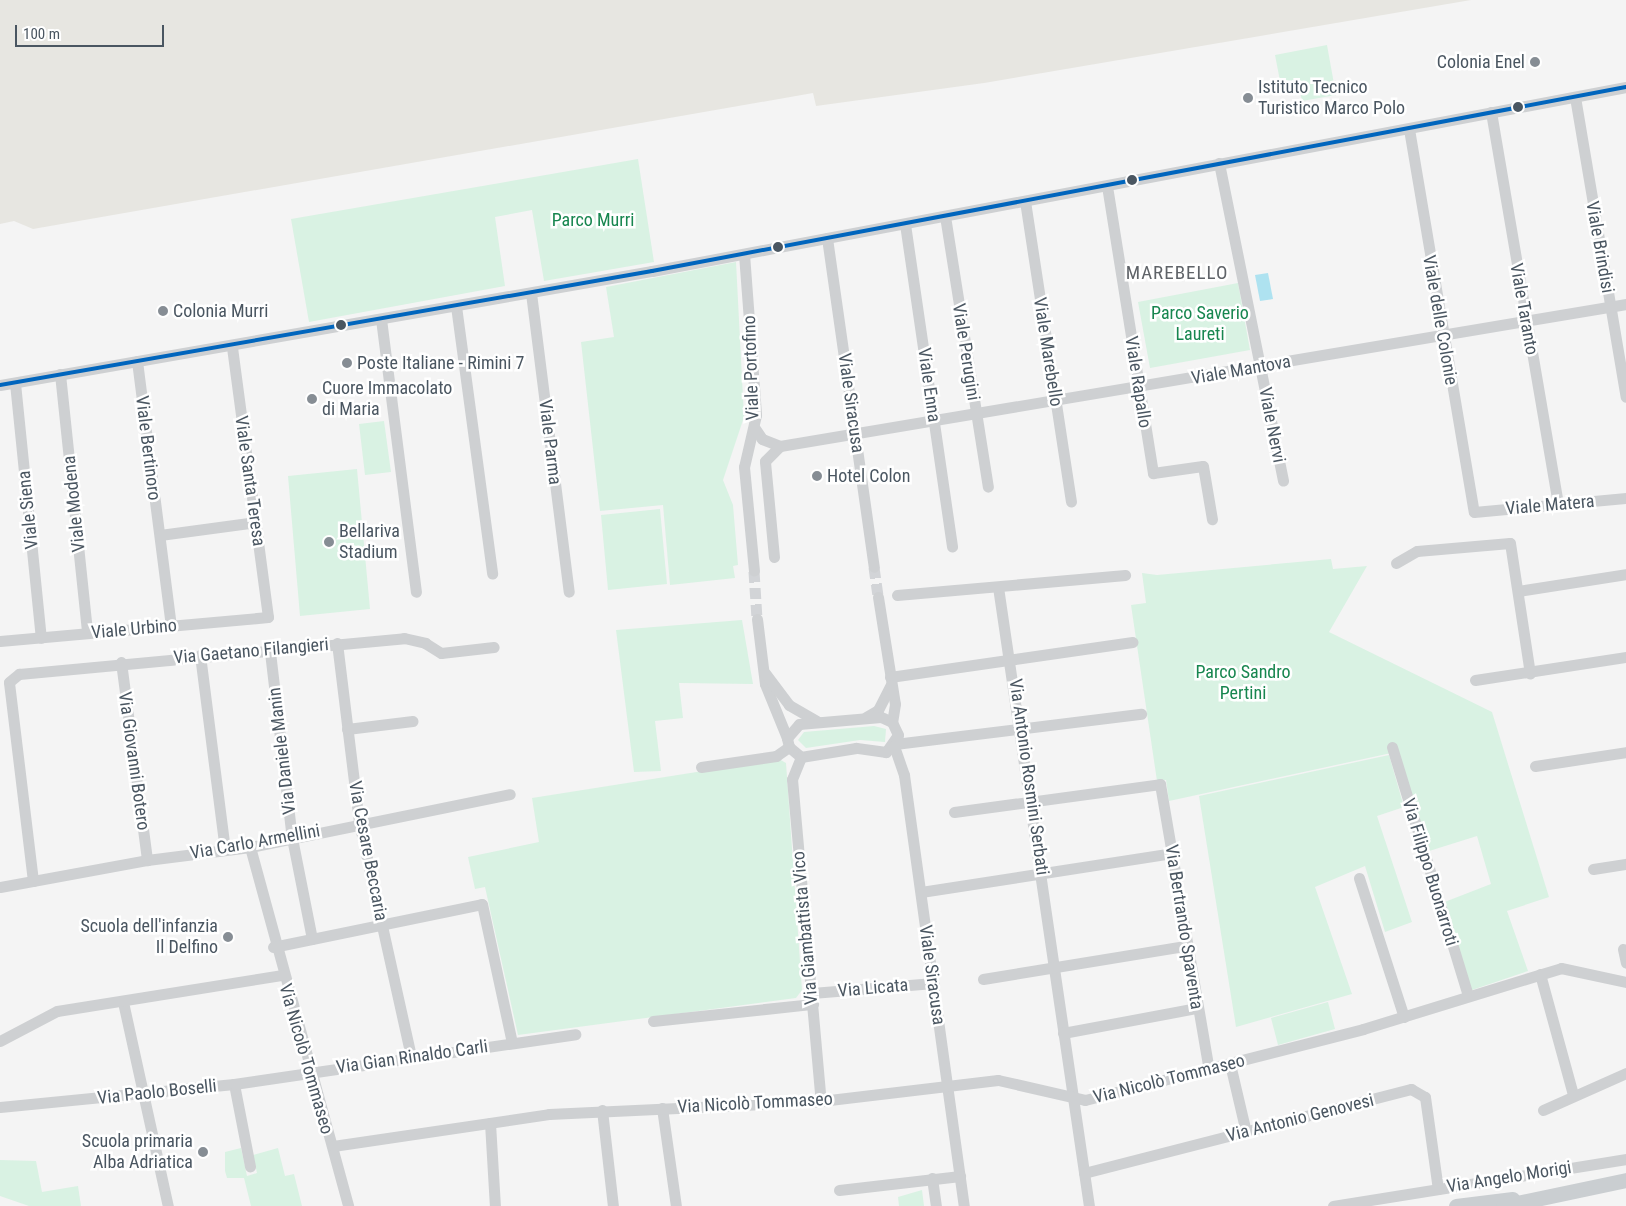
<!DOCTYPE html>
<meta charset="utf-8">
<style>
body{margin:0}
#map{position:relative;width:1626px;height:1206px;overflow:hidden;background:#f4f4f4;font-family:"Roboto Condensed",sans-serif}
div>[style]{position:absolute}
.green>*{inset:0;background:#d9f2e3}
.sand>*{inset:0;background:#e7e6e1}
.water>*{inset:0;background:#aee2f0}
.minor-tunnel>*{height:11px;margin-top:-5.5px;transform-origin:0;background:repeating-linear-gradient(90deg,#d2d4d7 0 11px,transparent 0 16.5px)}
.minor>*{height:11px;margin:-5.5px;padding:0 5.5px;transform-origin:5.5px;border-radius:5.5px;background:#ced0d2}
.major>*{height:15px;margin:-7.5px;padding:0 7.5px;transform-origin:7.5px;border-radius:7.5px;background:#caced1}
.bus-1>*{height:4px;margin:-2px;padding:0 2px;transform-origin:2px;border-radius:2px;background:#0065bd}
.dots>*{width:14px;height:14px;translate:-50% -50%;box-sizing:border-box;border:2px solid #fff;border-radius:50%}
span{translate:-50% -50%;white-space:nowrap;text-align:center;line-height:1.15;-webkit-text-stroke:5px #fff;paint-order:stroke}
.poi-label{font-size:18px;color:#4a5661}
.right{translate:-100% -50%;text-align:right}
.left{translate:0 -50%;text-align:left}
.park-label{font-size:18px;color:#17864f}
.street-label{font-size:18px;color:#4a5661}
.neighbourhood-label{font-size:19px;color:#5f6368;letter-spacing:1px}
.scale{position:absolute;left:15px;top:25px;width:149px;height:22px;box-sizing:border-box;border:2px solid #4a5661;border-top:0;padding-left:6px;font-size:15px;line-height:18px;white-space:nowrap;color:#4a5661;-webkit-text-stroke:4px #fff;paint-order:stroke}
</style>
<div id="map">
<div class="green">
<div style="clip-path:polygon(1327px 45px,1336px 95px,1302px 101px,1298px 83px,1281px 86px,1275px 55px)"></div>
<div style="clip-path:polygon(638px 159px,654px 262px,544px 281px,532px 210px,495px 217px,505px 286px,309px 322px,291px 219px)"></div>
<div style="clip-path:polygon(736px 262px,744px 417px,723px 480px,733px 505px,738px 565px,733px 566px,735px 578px,670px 585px,663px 505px,600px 511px,581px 342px,614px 337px,606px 287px)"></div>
<div style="clip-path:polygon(1238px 283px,1250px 350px,1150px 368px,1138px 302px)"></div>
<div style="clip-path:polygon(384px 421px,391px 472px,365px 475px,359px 424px)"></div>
<div style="clip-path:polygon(357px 469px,370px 609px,300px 616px,288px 476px)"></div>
<div style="clip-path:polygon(660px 509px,667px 584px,608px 590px,601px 515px)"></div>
<div style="clip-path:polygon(1331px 559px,1333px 569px,1367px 566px,1329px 632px,1492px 712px,1549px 897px,1507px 911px,1528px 971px,1469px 991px,1442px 903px,1491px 884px,1477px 836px,1426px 852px,1396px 752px,1169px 801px,1166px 780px,1157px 781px,1131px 605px,1146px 603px,1142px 573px,1157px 575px)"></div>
<div style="clip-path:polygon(742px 620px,753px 684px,679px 683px,683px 718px,655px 721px,661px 771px,634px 772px,616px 630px)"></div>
<div style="clip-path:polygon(874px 726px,886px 729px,885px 742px,860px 740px,806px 748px,798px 740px,804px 732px)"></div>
<div style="clip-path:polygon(1389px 755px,1404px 807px,1377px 816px,1412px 922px,1385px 932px,1365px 866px,1315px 887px,1352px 994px,1236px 1027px,1199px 796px)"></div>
<div style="clip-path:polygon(779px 759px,786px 763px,802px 990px,796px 998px,518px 1035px,485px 887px,475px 889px,468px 857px,539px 842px,532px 798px)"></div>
<div style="clip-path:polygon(1328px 1002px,1335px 1029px,1278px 1045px,1271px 1018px)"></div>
<div style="clip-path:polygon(241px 1148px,247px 1176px,257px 1173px,253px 1155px,278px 1148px,285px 1176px,294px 1174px,302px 1206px,251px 1206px,244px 1178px,227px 1178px,225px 1171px,225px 1152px)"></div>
<div style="clip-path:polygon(0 1160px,36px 1161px,42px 1192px,78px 1186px,81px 1206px,29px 1206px,0 1196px)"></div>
<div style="clip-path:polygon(922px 1190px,924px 1206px,899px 1206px,898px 1197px)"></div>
</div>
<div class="sand">
<div style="clip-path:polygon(0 0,1471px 0,984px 83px,816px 106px,813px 93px,33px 229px,14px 221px,0 224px)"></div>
</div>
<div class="water">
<div style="clip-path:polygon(1268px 273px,1273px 299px,1260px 301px,1255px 275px)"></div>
</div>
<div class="minor-tunnel">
<div style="left:874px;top:567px;width:30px;rotate:82deg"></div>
<div style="left:754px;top:571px;width:48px;rotate:86.4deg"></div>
</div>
<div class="minor">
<div style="left:1575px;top:97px;width:304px;rotate:80.4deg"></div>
<div style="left:1491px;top:112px;width:399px;rotate:80.3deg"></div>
<div style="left:1409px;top:129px;width:388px;rotate:80.4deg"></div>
<div style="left:1474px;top:512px;width:153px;rotate:-5.3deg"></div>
<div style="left:1219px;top:163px;width:324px;rotate:78.6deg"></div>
<div style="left:1107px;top:186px;width:291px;rotate:80.9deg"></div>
<div style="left:1153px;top:473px;width:50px;rotate:-8deg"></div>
<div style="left:1203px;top:466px;width:54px;rotate:80.4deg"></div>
<div style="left:1025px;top:201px;width:304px;rotate:81.3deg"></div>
<div style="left:945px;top:216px;width:274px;rotate:81deg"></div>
<div style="left:905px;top:224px;width:326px;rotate:81.7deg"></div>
<div style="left:827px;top:238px;width:332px;rotate:81.9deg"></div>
<div style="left:744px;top:254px;width:161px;rotate:85.7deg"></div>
<div style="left:756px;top:415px;width:53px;rotate:103deg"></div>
<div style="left:744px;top:467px;width:104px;rotate:84.5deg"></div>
<div style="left:531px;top:293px;width:301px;rotate:82.8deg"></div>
<div style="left:456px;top:306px;width:270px;rotate:82.3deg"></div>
<div style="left:381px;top:319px;width:275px;rotate:82.7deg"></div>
<div style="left:137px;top:361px;width:267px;rotate:82.7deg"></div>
<div style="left:60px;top:374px;width:260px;rotate:84deg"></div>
<div style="left:15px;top:383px;width:256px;rotate:84.2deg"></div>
<div style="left:0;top:385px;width:662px;rotate:-9.92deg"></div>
<div style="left:652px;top:271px;width:991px;rotate:-10.7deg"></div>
<div style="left:754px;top:427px;width:14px;rotate:56deg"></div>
<div style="left:762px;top:439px;width:19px;rotate:21deg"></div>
<div style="left:780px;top:446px;width:858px;rotate:-9.53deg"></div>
<div style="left:160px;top:535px;width:97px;rotate:-7.7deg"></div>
<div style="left:774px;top:557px;width:96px;rotate:-95.4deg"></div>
<div style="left:765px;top:461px;width:21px;rotate:-45deg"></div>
<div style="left:1396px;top:563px;width:24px;rotate:-30deg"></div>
<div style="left:1417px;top:551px;width:93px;rotate:-4.9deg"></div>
<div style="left:1510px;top:543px;width:132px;rotate:81.3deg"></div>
<div style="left:998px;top:587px;width:626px;rotate:81.64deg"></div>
<div style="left:1518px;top:591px;width:109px;rotate:-8.9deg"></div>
<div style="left:897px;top:595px;width:229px;rotate:-5deg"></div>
<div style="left:878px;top:597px;width:108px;rotate:81deg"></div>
<div style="left:895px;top:704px;width:18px;rotate:99deg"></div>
<div style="left:757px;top:619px;width:65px;rotate:83deg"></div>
<div style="left:765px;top:684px;width:58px;rotate:67.8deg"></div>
<div style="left:0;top:641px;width:269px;rotate:-5.1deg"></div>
<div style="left:268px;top:617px;width:273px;rotate:-97.6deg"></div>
<div style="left:337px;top:643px;width:180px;rotate:83deg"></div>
<div style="left:359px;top:822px;width:240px;rotate:77.5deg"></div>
<div style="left:270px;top:652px;width:187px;rotate:83.3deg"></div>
<div style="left:292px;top:838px;width:103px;rotate:78.8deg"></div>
<div style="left:200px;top:655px;width:196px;rotate:82.7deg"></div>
<div style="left:121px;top:662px;width:200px;rotate:82.5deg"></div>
<div style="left:765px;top:673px;width:40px;rotate:53deg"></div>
<div style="left:789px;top:705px;width:32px;rotate:30deg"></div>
<div style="left:890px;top:677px;width:245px;rotate:-8.2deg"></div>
<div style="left:1475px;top:680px;width:153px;rotate:-8.7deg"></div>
<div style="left:866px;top:717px;width:14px;rotate:-30deg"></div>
<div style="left:878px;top:710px;width:28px;rotate:-63deg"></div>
<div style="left:881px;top:717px;width:12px;rotate:24deg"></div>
<div style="left:892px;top:722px;width:14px;rotate:65deg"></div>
<div style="left:898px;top:735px;width:21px;rotate:125deg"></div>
<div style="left:886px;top:752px;width:30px;rotate:-172deg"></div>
<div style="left:856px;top:748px;width:56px;rotate:170.7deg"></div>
<div style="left:801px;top:757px;width:16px;rotate:-140deg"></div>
<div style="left:789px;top:747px;width:9px;rotate:-103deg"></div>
<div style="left:787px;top:738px;width:18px;rotate:-49deg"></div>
<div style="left:799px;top:724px;width:82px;rotate:-4.9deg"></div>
<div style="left:347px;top:729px;width:66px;rotate:-6.9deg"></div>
<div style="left:895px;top:744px;width:248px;rotate:-7deg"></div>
<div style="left:894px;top:746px;width:31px;rotate:71deg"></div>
<div style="left:904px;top:775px;width:435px;rotate:82.1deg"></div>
<div style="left:1392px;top:747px;width:260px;rotate:73deg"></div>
<div style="left:801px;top:757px;width:24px;rotate:112deg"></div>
<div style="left:792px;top:779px;width:323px;rotate:84.9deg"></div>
<div style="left:1535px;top:766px;width:92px;rotate:-8.7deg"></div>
<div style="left:701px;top:767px;width:76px;rotate:-8.3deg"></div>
<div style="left:776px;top:756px;width:16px;rotate:-35deg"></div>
<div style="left:954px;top:812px;width:208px;rotate:-7.7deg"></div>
<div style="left:1160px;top:784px;width:290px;rotate:80.3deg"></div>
<div style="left:250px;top:847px;width:372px;rotate:74.7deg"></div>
<div style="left:1593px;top:869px;width:33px;rotate:-9deg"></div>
<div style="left:1359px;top:878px;width:146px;rotate:72.1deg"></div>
<div style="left:33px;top:881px;width:200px;rotate:-96.9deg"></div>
<div style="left:9px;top:682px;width:13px;rotate:-39deg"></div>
<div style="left:19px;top:674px;width:387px;rotate:-5.3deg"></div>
<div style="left:404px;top:638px;width:22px;rotate:13deg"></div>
<div style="left:425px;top:643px;width:19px;rotate:32deg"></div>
<div style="left:441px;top:653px;width:53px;rotate:-6.5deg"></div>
<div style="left:0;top:887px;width:149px;rotate:-10.4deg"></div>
<div style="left:147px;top:860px;width:104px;rotate:-7.2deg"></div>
<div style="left:250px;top:847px;width:265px;rotate:-11.5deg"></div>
<div style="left:921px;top:892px;width:254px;rotate:-8.8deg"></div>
<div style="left:273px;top:947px;width:213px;rotate:-11.6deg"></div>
<div style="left:482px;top:904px;width:142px;rotate:77.8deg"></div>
<div style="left:1623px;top:949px;width:14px;rotate:78deg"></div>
<div style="left:1540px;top:974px;width:125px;rotate:74.7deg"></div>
<div style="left:983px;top:979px;width:205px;rotate:-9.3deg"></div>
<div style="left:812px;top:993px;width:122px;rotate:-4.7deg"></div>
<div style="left:123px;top:1002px;width:209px;rotate:77.6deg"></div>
<div style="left:653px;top:1021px;width:161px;rotate:-6.1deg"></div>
<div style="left:1063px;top:1033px;width:135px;rotate:-10.6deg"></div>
<div style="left:0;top:1041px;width:64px;rotate:-27.8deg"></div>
<div style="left:57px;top:1011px;width:227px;rotate:-9.1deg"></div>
<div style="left:1230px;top:1064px;width:70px;rotate:76.8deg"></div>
<div style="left:234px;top:1084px;width:84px;rotate:79deg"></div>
<div style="left:0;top:1107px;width:235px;rotate:-5.6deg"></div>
<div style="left:234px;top:1084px;width:345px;rotate:-8.3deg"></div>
<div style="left:662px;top:1108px;width:99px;rotate:81.9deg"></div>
<div style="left:602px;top:1110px;width:97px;rotate:83.5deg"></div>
<div style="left:1543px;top:1110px;width:91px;rotate:-24deg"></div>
<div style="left:490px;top:1123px;width:83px;rotate:86.6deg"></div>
<div style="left:333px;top:1146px;width:218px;rotate:-8.4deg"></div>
<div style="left:549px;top:1114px;width:272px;rotate:-2.7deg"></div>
<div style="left:821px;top:1101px;width:178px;rotate:-6.8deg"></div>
<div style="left:998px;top:1080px;width:89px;rotate:12.9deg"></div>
<div style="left:1085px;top:1100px;width:287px;rotate:-14.3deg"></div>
<div style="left:1363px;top:1029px;width:207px;rotate:-17.1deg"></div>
<div style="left:1561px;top:968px;width:66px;rotate:12.2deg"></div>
<div style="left:1084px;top:1173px;width:338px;rotate:-14.4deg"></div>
<div style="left:1411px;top:1089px;width:16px;rotate:30deg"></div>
<div style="left:1425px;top:1097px;width:93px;rotate:82deg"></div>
<div style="left:932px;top:1178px;width:28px;rotate:82deg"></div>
<div style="left:839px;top:1190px;width:122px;rotate:-6.6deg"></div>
<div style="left:1333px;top:1206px;width:297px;rotate:-9.1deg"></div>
</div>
<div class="major">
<div style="left:1456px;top:1206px;width:57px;rotate:-7deg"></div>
<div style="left:1503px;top:1206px;width:126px;rotate:-11.9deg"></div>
</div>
<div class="bus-1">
<div style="left:0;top:385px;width:662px;rotate:-9.92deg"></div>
<div style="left:652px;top:271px;width:991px;rotate:-10.7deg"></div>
</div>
<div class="dots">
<div style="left:1535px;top:62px;background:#868d94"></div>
<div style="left:1248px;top:98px;background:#868d94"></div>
<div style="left:1518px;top:107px;background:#4a5661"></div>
<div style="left:1132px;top:180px;background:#4a5661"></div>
<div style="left:778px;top:247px;background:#4a5661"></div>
<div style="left:163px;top:311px;background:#868d94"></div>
<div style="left:341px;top:325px;background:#4a5661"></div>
<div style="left:347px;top:363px;background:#868d94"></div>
<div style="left:312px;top:399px;background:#868d94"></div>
<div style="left:817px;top:476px;background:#868d94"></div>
<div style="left:329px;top:542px;background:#868d94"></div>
<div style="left:228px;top:937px;background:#868d94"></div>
<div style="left:203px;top:1152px;background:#868d94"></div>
</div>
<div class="poi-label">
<span class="right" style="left:1525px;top:62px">Colonia Enel</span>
<span class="left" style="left:1258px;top:98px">Istituto Tecnico<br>Turistico Marco Polo</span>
<span class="left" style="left:173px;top:311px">Colonia Murri</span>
<span class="left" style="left:357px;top:363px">Poste Italiane - Rimini 7</span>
<span class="left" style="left:322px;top:399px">Cuore Immacolato<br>di Maria</span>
<span class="left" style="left:827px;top:476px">Hotel Colon</span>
<span class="left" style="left:339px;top:542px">Bellariva<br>Stadium</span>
<span class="right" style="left:218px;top:937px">Scuola dell'infanzia<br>Il Delfino</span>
<span class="right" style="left:193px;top:1152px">Scuola primaria<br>Alba Adriatica</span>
</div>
<div class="park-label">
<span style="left:593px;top:220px">Parco Murri</span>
<span style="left:1200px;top:324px">Parco Saverio<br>Laureti</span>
<span style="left:1243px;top:683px">Parco Sandro<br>Pertini</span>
</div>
<div class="street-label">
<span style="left:1600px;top:247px;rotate:80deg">Viale Brindisi</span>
<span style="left:1524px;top:309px;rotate:80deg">Viale Taranto</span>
<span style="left:1440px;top:320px;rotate:80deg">Viale delle Colonie</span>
<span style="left:966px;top:352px;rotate:81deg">Viale Perugini</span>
<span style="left:1048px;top:352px;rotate:81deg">Viale Marebello</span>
<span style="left:751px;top:368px;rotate:-92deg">Viale Portofino</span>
<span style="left:1241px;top:370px;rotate:-10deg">Viale Mantova</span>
<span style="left:1138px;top:382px;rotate:81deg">Viale Rapallo</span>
<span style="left:929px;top:385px;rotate:82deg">Viale Enna</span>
<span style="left:851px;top:403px;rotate:82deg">Viale Siracusa</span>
<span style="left:1272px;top:425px;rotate:79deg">Viale Nervi</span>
<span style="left:550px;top:442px;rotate:83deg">Viale Parma</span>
<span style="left:148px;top:448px;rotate:83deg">Viale Bertinoro</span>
<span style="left:250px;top:481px;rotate:82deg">Viale Santa Teresa</span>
<span style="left:74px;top:504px;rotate:-96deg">Viale Modena</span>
<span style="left:1550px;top:505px;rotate:-5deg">Viale Matera</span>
<span style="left:28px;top:510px;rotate:-96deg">Viale Siena</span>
<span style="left:134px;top:629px;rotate:-5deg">Viale Urbino</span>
<span style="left:251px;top:651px;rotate:-5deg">Via Gaetano Filangieri</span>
<span style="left:282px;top:751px;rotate:-97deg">Via Daniele Manin</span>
<span style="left:134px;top:761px;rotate:82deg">Via Giovanni Botero</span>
<span style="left:1029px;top:777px;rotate:82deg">Via Antonio Rosmini Serbati</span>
<span style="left:255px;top:842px;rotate:-10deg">Via Carlo Armellini</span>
<span style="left:368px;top:851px;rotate:79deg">Via Cesare Beccaria</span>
<span style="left:1430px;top:872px;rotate:73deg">Via Filippo Buonarroti</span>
<span style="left:1184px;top:927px;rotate:81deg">Via Bertrando Spaventa</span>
<span style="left:805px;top:928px;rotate:-95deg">Via Giambattista Vico</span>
<span style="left:932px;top:975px;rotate:82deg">Viale Siracusa</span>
<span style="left:873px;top:988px;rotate:-5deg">Via Licata</span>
<span style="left:412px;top:1057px;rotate:-8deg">Via Gian Rinaldo Carli</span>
<span style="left:306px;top:1059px;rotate:74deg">Via Nicolò Tommaseo</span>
<span style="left:1169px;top:1079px;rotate:-14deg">Via Nicolò Tommaseo</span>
<span style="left:157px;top:1092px;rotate:-6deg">Via Paolo Boselli</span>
<span style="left:755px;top:1103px;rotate:-3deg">Via Nicolò Tommaseo</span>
<span style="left:1300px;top:1118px;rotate:-14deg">Via Antonio Genovesi</span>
<span style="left:1509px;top:1177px;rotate:-9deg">Via Angelo Morigi</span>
</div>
<div class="neighbourhood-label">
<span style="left:1177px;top:273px">MAREBELLO</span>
</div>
<div class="scale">100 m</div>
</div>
